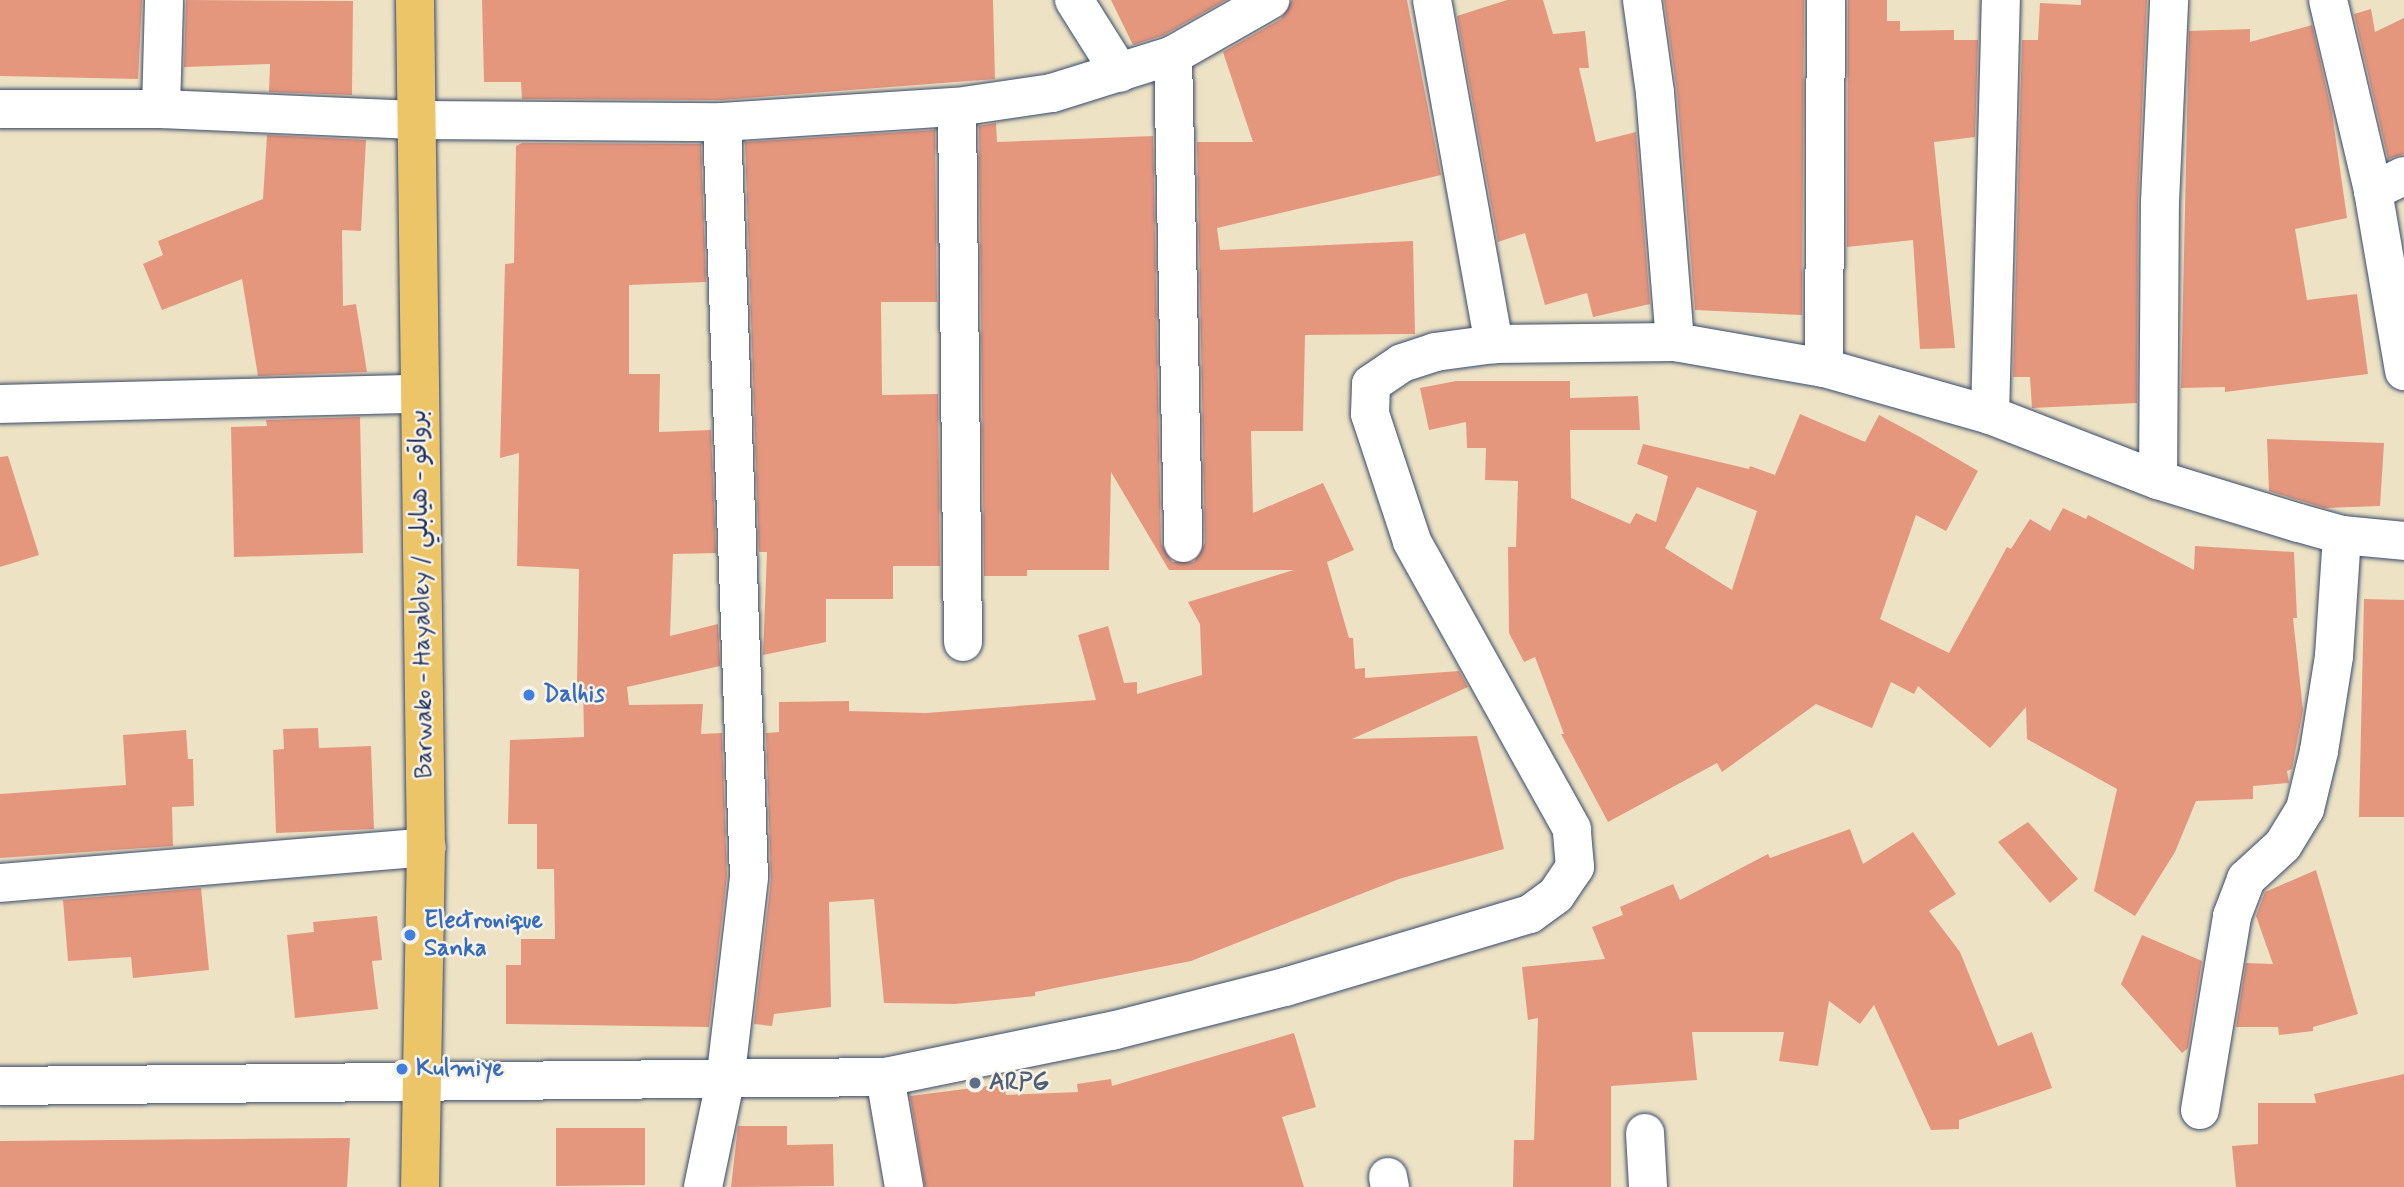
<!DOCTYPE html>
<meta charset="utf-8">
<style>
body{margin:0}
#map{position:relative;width:2404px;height:1187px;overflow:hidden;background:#ede3c4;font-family:Mynerve,"Playpen Sans Arabic",sans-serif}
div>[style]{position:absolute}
.building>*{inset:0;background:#e5977e}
.roads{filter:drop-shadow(0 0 2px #3a4a6d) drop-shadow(0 0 2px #3a4a6d)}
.minor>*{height:38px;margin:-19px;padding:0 19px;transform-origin:19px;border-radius:19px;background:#fff}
.major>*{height:38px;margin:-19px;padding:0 19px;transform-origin:19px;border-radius:19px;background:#edc569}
.dots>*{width:19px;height:19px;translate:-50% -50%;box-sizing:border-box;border:4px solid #f7f3e8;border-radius:50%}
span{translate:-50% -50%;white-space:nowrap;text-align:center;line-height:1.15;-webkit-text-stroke:5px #f7f3e8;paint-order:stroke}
.street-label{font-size:24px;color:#1b2f5e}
.shop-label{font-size:24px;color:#366cbe;font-weight:700}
.left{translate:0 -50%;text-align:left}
.service-label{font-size:24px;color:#4e5e75;font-weight:700}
</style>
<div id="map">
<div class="building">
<div style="clip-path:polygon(0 0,142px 0,138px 79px,0 76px)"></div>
<div style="clip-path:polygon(186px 0,353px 1px,352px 95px,269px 92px,270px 64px,184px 67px)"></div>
<div style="clip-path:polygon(482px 0,993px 0,995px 79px,721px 100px,522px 99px,521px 82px,484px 82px)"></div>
<div style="clip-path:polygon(1111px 0,1226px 0,1164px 35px,1133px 45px)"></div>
<div style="clip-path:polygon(1292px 0,1407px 0,1441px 175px,1217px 228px,1220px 250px,1413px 241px,1415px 334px,1305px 335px,1303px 431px,1251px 431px,1253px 513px,1323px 483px,1354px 550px,1327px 562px,1349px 638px,1353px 638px,1355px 669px,1365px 668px,1365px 678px,1459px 671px,1468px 687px,1352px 739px,1477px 736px,1504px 849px,1399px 879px,1191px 961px,1035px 992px,1035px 996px,955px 1004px,884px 1003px,874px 899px,829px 902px,831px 1007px,774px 1014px,772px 1026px,754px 1024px,771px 880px,766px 733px,779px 732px,779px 702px,849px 701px,849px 711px,926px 713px,1096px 700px,1078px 635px,1108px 626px,1124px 683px,1137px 682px,1137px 694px,1202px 675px,1200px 624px,1188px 602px,1294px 570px,1169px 570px,1111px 472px,1109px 570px,1027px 570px,1027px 576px,984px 576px,979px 126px,996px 123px,997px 142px,1153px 136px,1161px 543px,1172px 562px,1194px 562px,1205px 543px,1197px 142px,1253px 142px,1223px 52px,1281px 19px)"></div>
<div style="clip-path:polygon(1507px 0,1543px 0,1553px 34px,1585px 31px,1589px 68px,1579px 68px,1596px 142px,1636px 132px,1650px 304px,1593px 317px,1587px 293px,1545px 305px,1525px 233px,1498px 242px,1457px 16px)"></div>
<div style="clip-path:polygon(1664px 0,1804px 0,1802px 315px,1695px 310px,1677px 91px)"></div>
<div style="clip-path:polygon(1848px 0,1887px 0,1887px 21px,1900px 21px,1900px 31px,1954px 30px,1954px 40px,1978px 40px,1975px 137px,1934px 142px,1955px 348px,1920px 349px,1913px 240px,1847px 247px)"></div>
<div style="clip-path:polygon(2081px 0,2147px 0,2138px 201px,2137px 403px,2032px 408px,2030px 377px,2013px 377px,2022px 40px,2038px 40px,2040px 3px,2081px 5px)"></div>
<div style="clip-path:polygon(2371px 9px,2375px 32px,2404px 18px,2404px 154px,2388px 159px,2354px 14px)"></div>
<div style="clip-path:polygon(2312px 25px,2332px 113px,2347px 218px,2295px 229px,2307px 300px,2357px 294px,2368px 374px,2225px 392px,2225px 387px,2181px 388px,2189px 31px,2250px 29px,2250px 42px)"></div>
<div style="clip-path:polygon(935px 130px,937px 302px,881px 302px,882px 395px,938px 394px,940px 566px,893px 566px,893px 599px,826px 599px,826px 642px,763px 655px,767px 552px,759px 552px,745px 142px)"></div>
<div style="clip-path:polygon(267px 135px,366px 140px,361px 231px,342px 230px,343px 306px,356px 304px,367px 372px,258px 376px,242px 279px,162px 310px,143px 264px,163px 255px,158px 241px,263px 199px)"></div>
<div style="clip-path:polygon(522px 143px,701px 144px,706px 282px,629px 285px,629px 374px,660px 374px,659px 432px,711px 430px,716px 553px,673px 554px,670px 636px,718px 624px,720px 666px,627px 687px,629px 705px,703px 704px,701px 734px,722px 733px,727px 876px,709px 1027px,506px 1024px,506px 965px,521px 965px,521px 939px,555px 939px,554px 869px,537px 869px,537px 824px,508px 824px,510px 740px,584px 737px,583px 683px,577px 683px,579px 569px,517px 566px,519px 453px,500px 458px,505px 264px,514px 263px,516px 146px)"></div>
<div style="clip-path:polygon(evenodd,1456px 381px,1570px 381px,1570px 398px,1638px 396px,1640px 430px,1570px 430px,1571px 498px,1630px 524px,1636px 513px,1656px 522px,1668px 476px,1637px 464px,1643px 444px,1749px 469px,1750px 466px,1775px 475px,1800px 414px,1865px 442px,1879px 415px,1920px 437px,1978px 471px,1946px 531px,1916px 515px,1880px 619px,1949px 653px,2007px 547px,2011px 549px,2030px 519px,2050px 531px,2063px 508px,2086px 519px,2088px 515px,2194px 570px,2195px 546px,2294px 552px,2297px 618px,2293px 618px,2303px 710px,2292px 769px,2287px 771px,2289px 783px,2253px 786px,2253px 799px,2196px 801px,2175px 852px,2135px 916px,2094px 891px,2117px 789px,2027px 739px,2026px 707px,1990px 748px,1918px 686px,1914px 694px,1891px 682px,1872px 728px,1816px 704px,1722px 772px,1717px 763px,1608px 822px,1561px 734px,1564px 734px,1535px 657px,1524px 662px,1509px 633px,1508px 547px,1516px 547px,1518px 481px,1485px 480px,1486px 448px,1467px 448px,1466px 422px,1429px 430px,1420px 388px,1456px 381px,1697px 487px,1757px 511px,1732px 590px,1665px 548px,1697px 487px)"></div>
<div style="clip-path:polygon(360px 417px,363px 553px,234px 557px,231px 427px,267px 426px,266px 420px)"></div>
<div style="clip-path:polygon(2267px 439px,2384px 443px,2380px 506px,2325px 508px,2269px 491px)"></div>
<div style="clip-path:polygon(8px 456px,39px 555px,0 567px,0 457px)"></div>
<div style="clip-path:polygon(2364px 599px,2404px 600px,2404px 817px,2359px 817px)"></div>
<div style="clip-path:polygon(318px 728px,319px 748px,371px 746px,374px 829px,276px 833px,273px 750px,284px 749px,283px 729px)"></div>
<div style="clip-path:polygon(186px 730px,188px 759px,193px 759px,194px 806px,172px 807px,173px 846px,0 858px,0 794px,126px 785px,123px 735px)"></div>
<div style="clip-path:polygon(2028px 822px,2078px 879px,2050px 903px,1998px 842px)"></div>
<div style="clip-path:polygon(1850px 829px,1863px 864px,1913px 832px,1956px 894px,1929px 911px,1960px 952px,1998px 1046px,2032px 1032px,2052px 1088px,1959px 1120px,1959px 1129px,1931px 1130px,1874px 1005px,1860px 1024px,1829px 1001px,1818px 1066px,1779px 1061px,1784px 1032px,1692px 1032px,1697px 1080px,1611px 1086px,1611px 1187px,1513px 1187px,1514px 1140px,1534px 1140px,1538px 1018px,1528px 1020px,1522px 967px,1605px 959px,1592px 927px,1623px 915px,1620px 907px,1673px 884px,1680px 900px,1768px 854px,1770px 858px)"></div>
<div style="clip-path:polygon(2316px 870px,2358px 1014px,2313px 1027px,2313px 1031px,2279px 1035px,2278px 1027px,2236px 1027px,2246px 963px,2273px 964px,2256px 916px,2265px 892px)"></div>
<div style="clip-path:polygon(201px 888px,209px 970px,133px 978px,131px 957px,68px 961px,63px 900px)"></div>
<div style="clip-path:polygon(377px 916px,382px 960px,372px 961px,378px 1009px,295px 1018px,287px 935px,314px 932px,313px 922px)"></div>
<div style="clip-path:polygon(2142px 935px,2202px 961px,2188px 1048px,2182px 1053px,2121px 984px)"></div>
<div style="clip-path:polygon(1294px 1033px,1316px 1107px,1282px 1117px,1304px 1187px,925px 1187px,910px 1096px,1004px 1084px,1006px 1095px,1078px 1092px,1077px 1084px,1111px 1079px,1112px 1086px)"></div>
<div style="clip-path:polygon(2404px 1074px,2404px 1187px,2236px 1187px,2232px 1146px,2258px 1144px,2258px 1103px,2316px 1103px,2314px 1094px)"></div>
<div style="clip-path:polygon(738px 1126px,787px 1126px,787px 1145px,833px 1144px,834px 1186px,731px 1187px)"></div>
<div style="clip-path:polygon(556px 1128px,645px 1128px,645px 1185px,556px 1186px)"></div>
<div style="clip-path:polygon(350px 1138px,347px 1187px,0 1187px,0 1141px)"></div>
</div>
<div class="roads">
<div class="minor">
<div style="left:1074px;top:0;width:86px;rotate:57.8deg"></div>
<div style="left:1432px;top:0;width:350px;rotate:79.8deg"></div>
<div style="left:1642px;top:0;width:94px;rotate:82deg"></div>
<div style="left:1655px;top:93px;width:250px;rotate:85.4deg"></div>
<div style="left:2328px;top:0;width:196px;rotate:76.7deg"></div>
<div style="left:2373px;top:191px;width:183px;rotate:80.2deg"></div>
<div style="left:1173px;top:55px;width:488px;rotate:88.8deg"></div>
<div style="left:957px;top:107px;width:535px;rotate:89.36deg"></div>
<div style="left:0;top:109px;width:161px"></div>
<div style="left:161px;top:109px;width:254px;rotate:2.5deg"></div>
<div style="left:415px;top:120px;width:307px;rotate:0.4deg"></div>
<div style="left:722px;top:122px;width:235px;rotate:-3.7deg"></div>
<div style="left:957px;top:107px;width:96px;rotate:-8.4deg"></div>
<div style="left:1052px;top:93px;width:127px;rotate:-17.4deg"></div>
<div style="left:1173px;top:55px;width:112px;rotate:-29.6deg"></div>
<div style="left:161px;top:109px;width:109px;rotate:-88.4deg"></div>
<div style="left:2373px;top:191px;width:34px;rotate:-26deg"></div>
<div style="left:1824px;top:368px;width:368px;rotate:-89.7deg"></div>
<div style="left:0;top:404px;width:419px;rotate:-1.4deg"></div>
<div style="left:1990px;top:415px;width:415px;rotate:-88.5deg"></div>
<div style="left:2158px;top:480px;width:278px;rotate:-89.6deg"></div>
<div style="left:2160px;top:202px;width:202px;rotate:-87.4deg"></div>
<div style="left:0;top:883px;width:428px;rotate:-4.8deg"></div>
<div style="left:885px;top:1077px;width:112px;rotate:80.2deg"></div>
<div style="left:0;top:1086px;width:885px;rotate:-0.58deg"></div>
<div style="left:885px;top:1077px;width:232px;rotate:-11.5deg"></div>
<div style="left:1112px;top:1031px;width:179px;rotate:-14.3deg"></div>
<div style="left:1285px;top:987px;width:256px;rotate:-16.6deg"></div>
<div style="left:1530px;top:914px;width:32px;rotate:-36deg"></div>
<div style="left:1556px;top:895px;width:34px;rotate:-56deg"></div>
<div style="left:1575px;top:867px;width:38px;rotate:-95deg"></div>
<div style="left:1572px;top:829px;width:329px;rotate:-119.1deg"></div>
<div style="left:1412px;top:541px;width:134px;rotate:-108.3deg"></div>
<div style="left:1370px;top:414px;width:30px;rotate:-88deg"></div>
<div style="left:1371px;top:384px;width:37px;rotate:-34deg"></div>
<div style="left:1402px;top:363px;width:35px;rotate:-18deg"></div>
<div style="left:1435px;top:352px;width:60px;rotate:-7.7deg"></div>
<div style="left:1494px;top:344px;width:181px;rotate:-0.6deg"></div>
<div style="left:1675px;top:342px;width:151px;rotate:9.9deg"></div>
<div style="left:1824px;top:368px;width:173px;rotate:15.8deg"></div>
<div style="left:1990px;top:415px;width:180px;rotate:21.2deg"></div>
<div style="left:2158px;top:480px;width:147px;rotate:17deg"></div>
<div style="left:2299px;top:523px;width:45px;rotate:15.6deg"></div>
<div style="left:2342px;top:535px;width:62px;rotate:5.5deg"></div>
<div style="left:2200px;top:1110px;width:197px;rotate:-80.6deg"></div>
<div style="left:2232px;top:916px;width:40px;rotate:-69deg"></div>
<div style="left:2246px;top:879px;width:50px;rotate:-42.6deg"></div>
<div style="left:2283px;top:845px;width:42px;rotate:-58.6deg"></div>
<div style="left:2305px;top:809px;width:60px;rotate:-76.4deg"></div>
<div style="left:2319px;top:751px;width:96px;rotate:-81deg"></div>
<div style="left:2334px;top:656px;width:121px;rotate:-86.2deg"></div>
<div style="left:1645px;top:1133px;width:54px;rotate:86.8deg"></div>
<div style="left:1388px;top:1177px;width:10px;rotate:79deg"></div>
<div style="left:703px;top:1187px;width:107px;rotate:-78.2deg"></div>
<div style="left:725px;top:1082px;width:206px;rotate:-83.3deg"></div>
<div style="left:749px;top:877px;width:755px;rotate:-92.05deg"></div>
</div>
<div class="major">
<div style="left:415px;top:0;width:847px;rotate:89.26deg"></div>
<div style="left:426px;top:847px;width:340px;rotate:91deg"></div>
</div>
</div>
<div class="dots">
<div style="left:529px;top:695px;background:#3f7fe0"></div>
<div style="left:410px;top:935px;background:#3f7fe0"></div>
<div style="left:402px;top:1069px;background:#3f7fe0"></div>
<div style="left:975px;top:1083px;background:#5c6f8a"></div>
</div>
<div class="street-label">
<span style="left:422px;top:594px;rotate:-91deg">Barwako - Hayabley / برواقو - هيابلي</span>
</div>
<div class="shop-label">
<span class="left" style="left:543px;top:695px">Dalhis</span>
<span class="left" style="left:424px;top:935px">Electronique<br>Sanka</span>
<span class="left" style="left:416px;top:1069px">Kulmiye</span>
</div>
<div class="service-label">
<span class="left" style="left:989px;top:1083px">ARPG</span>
</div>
</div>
